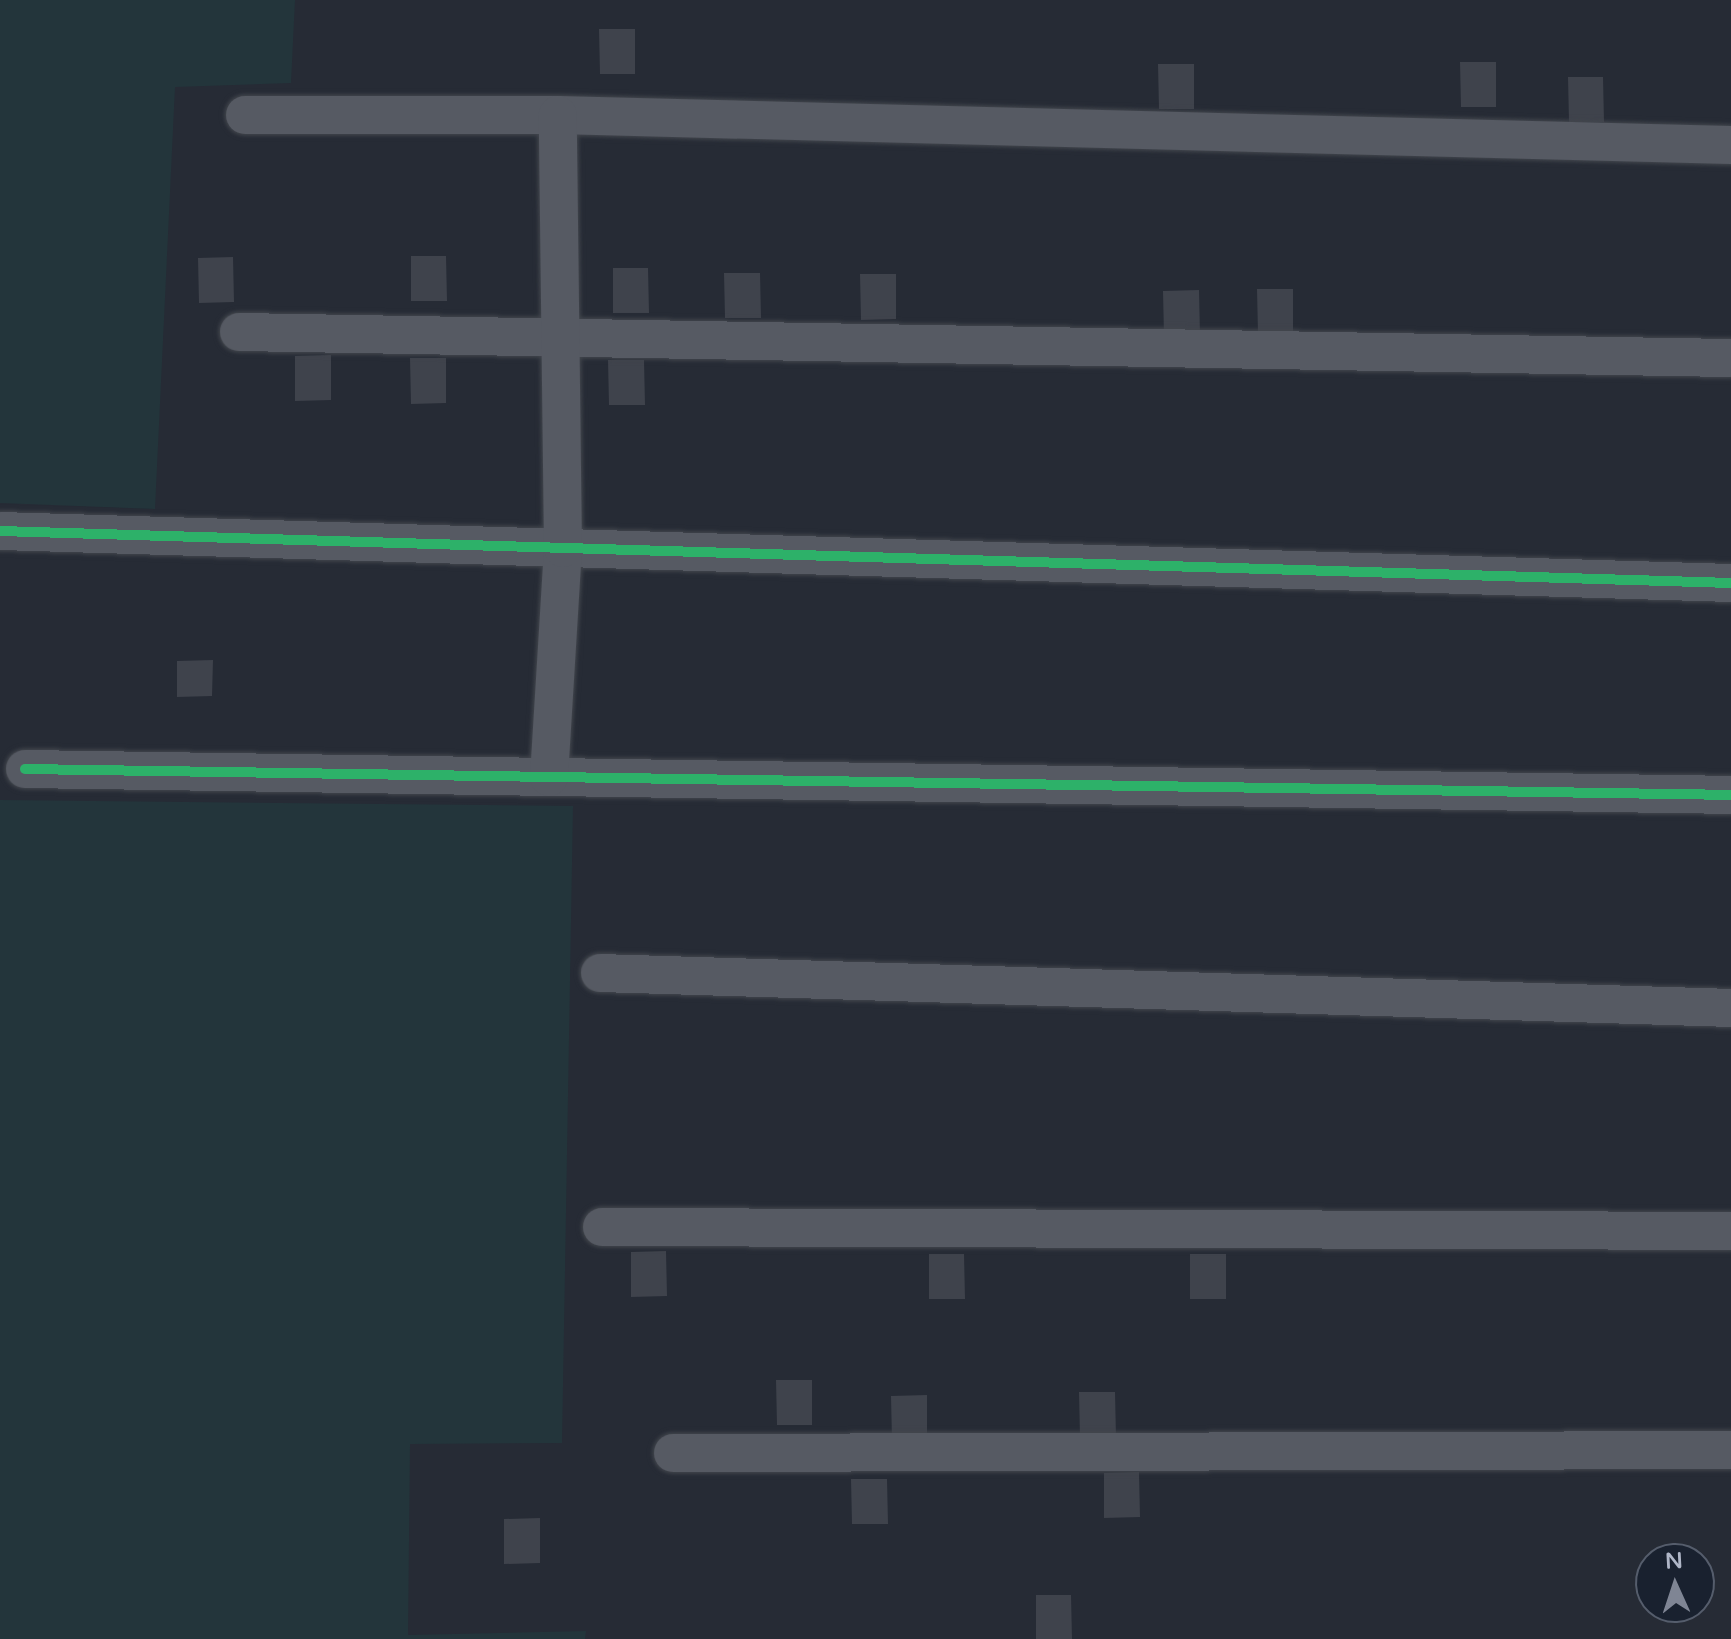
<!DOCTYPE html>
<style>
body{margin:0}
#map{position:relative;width:1731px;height:1639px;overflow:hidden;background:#262b35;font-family:"Varela Round",sans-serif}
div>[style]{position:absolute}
.green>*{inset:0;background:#23353b}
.building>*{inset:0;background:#3f434c}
.roads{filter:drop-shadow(0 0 2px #42464d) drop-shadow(0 0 2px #42464d)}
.minor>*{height:38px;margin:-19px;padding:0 19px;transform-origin:19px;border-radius:19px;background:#565a63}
.cycleway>*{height:10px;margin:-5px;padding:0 5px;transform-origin:5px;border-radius:5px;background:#2db169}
span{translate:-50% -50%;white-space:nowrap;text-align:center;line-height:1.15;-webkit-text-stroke:6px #19212f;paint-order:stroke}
.north{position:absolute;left:1635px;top:1543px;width:80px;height:80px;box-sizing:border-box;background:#19212f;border:2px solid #555d6c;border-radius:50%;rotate:357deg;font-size:22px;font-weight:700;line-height:32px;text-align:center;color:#afb6c7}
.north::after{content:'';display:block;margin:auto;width:28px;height:36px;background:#7f8594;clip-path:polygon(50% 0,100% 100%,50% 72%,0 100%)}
</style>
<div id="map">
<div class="green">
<div style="clip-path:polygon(0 0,295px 0,291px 83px,175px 87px,155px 509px,0 503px)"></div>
<div style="clip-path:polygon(0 800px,573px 806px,562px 1443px,410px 1444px,408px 1635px,586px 1631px,585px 1639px,0 1639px)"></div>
</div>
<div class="building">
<div style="clip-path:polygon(599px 29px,635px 29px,635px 74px,600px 74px)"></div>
<div style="clip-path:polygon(1460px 62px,1496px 62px,1496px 107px,1461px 107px)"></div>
<div style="clip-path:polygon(1158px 64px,1194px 64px,1194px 109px,1159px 109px)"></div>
<div style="clip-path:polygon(1568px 77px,1603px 77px,1604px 122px,1569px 122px)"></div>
<div style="clip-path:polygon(411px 256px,446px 256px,447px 301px,411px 301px)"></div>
<div style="clip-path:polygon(233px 257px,234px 302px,199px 303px,198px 258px)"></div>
<div style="clip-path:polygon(613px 268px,648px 268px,649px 313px,613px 313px)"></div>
<div style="clip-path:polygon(724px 273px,760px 273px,761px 318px,725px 318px)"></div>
<div style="clip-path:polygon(860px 274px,896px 274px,896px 319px,861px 320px)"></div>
<div style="clip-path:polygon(1257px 289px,1293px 289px,1293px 334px,1258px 334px)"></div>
<div style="clip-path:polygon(1199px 290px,1200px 335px,1164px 336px,1163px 291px)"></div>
<div style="clip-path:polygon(331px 355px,331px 400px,295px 401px,295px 356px)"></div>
<div style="clip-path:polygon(410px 358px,446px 358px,446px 403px,411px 404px)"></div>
<div style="clip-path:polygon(608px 360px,644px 360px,645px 405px,609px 405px)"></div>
<div style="clip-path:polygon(213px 660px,212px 696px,177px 697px,177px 661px)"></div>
<div style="clip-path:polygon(666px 1251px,667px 1296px,631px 1297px,631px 1252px)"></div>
<div style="clip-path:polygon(929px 1254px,964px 1254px,965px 1299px,929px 1299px)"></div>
<div style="clip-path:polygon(1190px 1254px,1226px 1254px,1226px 1299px,1190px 1299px)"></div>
<div style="clip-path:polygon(776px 1380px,812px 1380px,812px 1425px,777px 1425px)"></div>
<div style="clip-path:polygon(1079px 1392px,1115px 1392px,1116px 1437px,1080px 1437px)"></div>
<div style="clip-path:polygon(927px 1395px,927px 1440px,892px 1441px,891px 1396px)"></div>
<div style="clip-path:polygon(1139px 1472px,1140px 1517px,1104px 1518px,1104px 1473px)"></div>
<div style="clip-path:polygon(851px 1479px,887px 1479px,888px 1524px,852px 1524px)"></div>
<div style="clip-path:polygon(540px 1518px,540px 1563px,504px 1564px,504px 1519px)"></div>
<div style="clip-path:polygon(1036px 1595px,1071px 1595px,1072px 1639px,1036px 1639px)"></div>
</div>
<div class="roads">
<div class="minor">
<div style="left:245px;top:115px;width:313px"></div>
<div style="left:558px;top:115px;width:1173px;rotate:1.47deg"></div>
<div style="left:239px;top:332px;width:1492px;rotate:1deg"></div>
<div style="left:0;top:531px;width:1732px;rotate:1.72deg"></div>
<div style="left:25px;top:769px;width:1706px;rotate:0.87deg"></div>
<div style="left:549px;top:777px;width:229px;rotate:-86.5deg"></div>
<div style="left:563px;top:548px;width:433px;rotate:-90.7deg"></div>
<div style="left:600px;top:973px;width:1132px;rotate:1.77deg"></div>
<div style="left:602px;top:1227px;width:1129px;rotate:0.2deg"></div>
<div style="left:673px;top:1453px;width:1058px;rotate:-0.16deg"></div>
</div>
</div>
<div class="cycleway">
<div style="left:0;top:531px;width:1732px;rotate:1.72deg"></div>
<div style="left:25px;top:769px;width:1706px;rotate:0.87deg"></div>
</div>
<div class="north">N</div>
</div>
